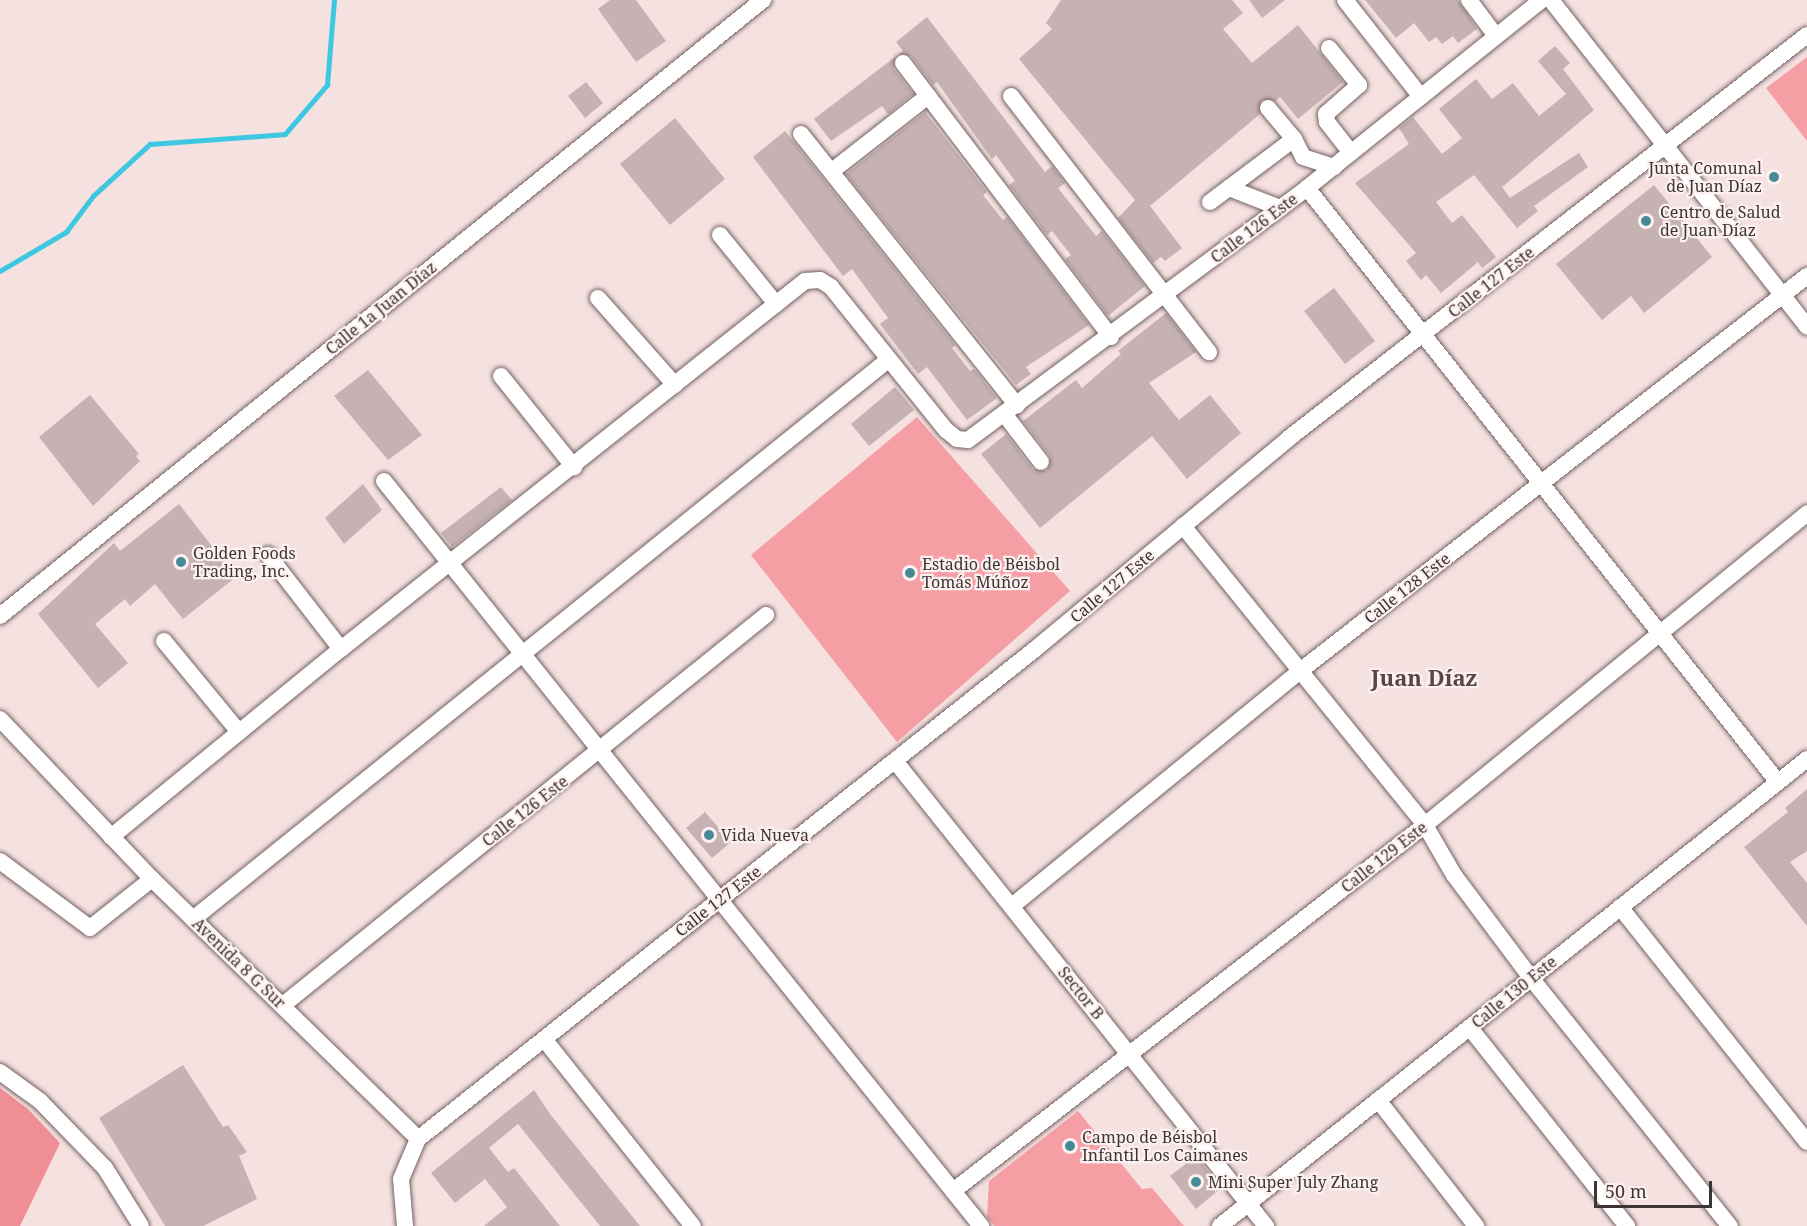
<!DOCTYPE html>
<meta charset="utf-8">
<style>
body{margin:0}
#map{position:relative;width:1807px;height:1226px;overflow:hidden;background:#f6e1e1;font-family:"Noto Serif",serif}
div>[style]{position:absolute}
.green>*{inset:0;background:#f59fa4}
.forest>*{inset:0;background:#f08e95}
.stream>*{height:4.5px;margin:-2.25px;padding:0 2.25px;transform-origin:2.25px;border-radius:2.25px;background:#3dc7e0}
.building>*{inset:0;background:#c6b2b2}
.roads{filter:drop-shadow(0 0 2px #736161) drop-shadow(0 0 2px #736161)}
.minor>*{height:16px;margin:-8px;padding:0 8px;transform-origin:8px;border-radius:8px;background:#fff}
.dots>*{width:16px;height:16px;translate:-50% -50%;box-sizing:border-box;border:3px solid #fdf0f0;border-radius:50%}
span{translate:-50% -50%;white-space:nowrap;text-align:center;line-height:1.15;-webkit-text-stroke:4.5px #fdf0f0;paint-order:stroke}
.poi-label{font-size:16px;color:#3d3535}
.right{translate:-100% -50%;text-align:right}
.left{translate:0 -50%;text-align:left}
.street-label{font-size:16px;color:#3d3535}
.district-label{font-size:22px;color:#574647;font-weight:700}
.scale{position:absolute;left:1594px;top:1181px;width:118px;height:27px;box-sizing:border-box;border:3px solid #3d3535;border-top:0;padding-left:8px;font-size:18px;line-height:21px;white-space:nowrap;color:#3d3535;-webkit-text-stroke:4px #fdf0f0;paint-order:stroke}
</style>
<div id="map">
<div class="green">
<div style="clip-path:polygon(1807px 57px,1807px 141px,1766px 88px)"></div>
<div style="clip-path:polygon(917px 417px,1070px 591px,897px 742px,751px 555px)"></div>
<div style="clip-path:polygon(1078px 1111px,1142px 1189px,1152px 1188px,1184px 1226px,994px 1226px,987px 1217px,989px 1181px)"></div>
</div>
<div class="forest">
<div style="clip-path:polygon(0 1088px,28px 1109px,60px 1143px,20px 1226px,0 1226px)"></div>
</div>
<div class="stream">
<div style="left:0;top:271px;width:77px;rotate:-30.6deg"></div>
<div style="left:66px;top:232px;width:45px;rotate:-53.1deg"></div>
<div style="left:93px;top:196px;width:77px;rotate:-42.4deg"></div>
<div style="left:150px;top:144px;width:135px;rotate:-4.2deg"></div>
<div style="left:285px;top:134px;width:65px;rotate:-49.4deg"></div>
<div style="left:327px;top:85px;width:85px;rotate:-85.3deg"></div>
</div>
<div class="building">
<div style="clip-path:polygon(610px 0,636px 0,666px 41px,636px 62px,598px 9px)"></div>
<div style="clip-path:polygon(1061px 0,1232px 0,1243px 13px,1223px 29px,1252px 63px,1298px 25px,1343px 82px,1298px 119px,1280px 97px,1276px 101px,1262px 100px,1260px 114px,1150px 206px,1182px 248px,1165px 261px,1161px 257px,1153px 263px,1118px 218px,1135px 200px,1019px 59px,1052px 29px,1046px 23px)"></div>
<div style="clip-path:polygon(1249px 0,1285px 0,1262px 18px)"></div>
<div style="clip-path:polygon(1365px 0,1458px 0,1477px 29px,1458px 43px,1453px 36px,1442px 44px,1436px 37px,1429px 42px,1414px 23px,1396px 38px)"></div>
<div style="clip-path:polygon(927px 17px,1045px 172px,1052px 166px,1065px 183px,1058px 188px,1096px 236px,1102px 231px,1145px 286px,1108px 316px,1065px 259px,1071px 255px,1052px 231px,1047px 235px,1009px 185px,1015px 181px,996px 155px,992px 159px,937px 82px,933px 85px,911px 56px,899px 54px,903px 51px,896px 42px)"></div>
<div style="clip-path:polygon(1555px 46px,1570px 63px,1563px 69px,1594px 110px,1502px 187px,1510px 198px,1579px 153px,1588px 167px,1534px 206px,1538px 211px,1517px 228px,1474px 175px,1436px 202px,1452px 223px,1462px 215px,1496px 257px,1482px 268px,1478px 262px,1441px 293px,1426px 275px,1421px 280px,1406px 261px,1416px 253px,1355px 183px,1409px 144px,1399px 128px,1413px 117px,1442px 154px,1462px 138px,1439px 109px,1476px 79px,1492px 99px,1513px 83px,1539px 116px,1566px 94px,1538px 61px)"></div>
<div style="clip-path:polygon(895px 57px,894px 69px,913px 94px,888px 114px,882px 106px,831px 141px,814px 119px)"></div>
<div style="clip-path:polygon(586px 82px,603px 103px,585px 118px,568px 96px)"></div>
<div style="clip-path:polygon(925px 112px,987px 192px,983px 195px,1003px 220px,1007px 217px,1089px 325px,1026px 367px,1031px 374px,1016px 385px,846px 174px)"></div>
<div style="clip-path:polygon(675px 118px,725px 179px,670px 225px,620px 164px)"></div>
<div style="clip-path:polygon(785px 131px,955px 345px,952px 348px,970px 371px,974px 369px,997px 398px,967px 420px,927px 367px,918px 374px,880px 324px,888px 318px,852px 269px,843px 276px,753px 157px)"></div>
<div style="clip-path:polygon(1654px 185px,1712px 257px,1644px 313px,1631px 296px,1602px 320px,1556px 264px)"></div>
<div style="clip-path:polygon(1334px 288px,1375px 341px,1345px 364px,1304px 311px)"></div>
<div style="clip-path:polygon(1166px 313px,1196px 352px,1149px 383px,1179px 420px,1210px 395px,1241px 433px,1187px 479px,1152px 436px,1040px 528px,981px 454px,1006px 434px,1033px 469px,1047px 471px,1050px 456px,1023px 421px,1076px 380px,1082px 388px,1121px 354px,1118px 351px)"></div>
<div style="clip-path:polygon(368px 370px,422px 435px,388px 460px,334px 396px)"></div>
<div style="clip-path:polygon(895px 387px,914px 410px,869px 446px,851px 424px)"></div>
<div style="clip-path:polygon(90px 395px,139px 454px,136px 456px,140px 461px,93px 506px,39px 437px)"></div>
<div style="clip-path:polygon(363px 484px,382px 510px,344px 544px,325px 518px)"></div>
<div style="clip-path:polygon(501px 487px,512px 500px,452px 547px,441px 533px)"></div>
<div style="clip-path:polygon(179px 504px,236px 577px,183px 619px,155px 584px,130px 606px,125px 599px,95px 624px,128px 663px,98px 688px,38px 614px,114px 543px,120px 551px)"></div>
<div style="clip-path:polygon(1807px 789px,1807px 851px,1790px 862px,1807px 883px,1807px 926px,1744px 847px,1788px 812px,1785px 808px)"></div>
<div style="clip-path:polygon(705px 812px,731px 842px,712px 858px,686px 828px)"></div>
<div style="clip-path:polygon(183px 1065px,223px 1127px,228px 1125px,247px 1152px,239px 1156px,257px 1199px,203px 1226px,165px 1226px,99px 1118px)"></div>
<div style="clip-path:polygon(534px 1090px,550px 1114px,640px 1226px,600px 1226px,518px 1124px,489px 1148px,508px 1172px,514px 1168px,560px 1226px,484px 1226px,507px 1207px,485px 1179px,455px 1203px,431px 1173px)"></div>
<div style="clip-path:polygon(1196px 1156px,1221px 1188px,1196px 1209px,1170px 1176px)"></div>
</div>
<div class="roads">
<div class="minor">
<div style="left:1345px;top:0;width:123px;rotate:51.9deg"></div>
<div style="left:1469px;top:0;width:45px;rotate:53.1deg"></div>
<div style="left:1551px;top:0;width:415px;rotate:51.9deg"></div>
<div style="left:1329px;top:48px;width:48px;rotate:51deg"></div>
<div style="left:1359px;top:85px;width:44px;rotate:138.7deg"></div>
<div style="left:1326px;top:114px;width:8px;rotate:83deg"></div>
<div style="left:1327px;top:122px;width:39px;rotate:52deg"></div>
<div style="left:903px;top:63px;width:344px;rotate:52.8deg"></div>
<div style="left:1011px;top:96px;width:324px;rotate:52.3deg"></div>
<div style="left:1268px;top:108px;width:40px;rotate:50deg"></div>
<div style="left:1294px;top:139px;width:20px;rotate:63deg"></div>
<div style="left:1303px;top:157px;width:33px;rotate:18deg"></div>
<div style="left:801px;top:134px;width:347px;rotate:51.5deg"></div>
<div style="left:832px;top:171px;width:122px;rotate:-38deg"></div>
<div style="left:1229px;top:188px;width:55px;rotate:21.4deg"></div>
<div style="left:1307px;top:188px;width:757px;rotate:51.6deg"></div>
<div style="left:1210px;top:202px;width:105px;rotate:-36.9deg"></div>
<div style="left:720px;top:235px;width:89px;rotate:50.9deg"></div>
<div style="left:598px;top:298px;width:116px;rotate:48.5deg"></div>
<div style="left:501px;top:376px;width:117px;rotate:51.3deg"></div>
<div style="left:1005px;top:415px;width:59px;rotate:52.5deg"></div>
<div style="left:384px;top:481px;width:955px;rotate:51.29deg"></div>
<div style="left:1183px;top:526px;width:385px;rotate:51deg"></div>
<div style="left:1425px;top:825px;width:58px;rotate:59.9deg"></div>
<div style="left:1454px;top:875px;width:129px;rotate:53.2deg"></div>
<div style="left:1531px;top:978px;width:318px;rotate:51.3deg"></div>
<div style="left:268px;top:555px;width:119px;rotate:52.2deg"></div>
<div style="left:0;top:616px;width:981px;rotate:-38.92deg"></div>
<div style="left:164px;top:641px;width:118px;rotate:50.5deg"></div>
<div style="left:0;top:719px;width:221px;rotate:46.5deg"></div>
<div style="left:152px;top:879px;width:372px;rotate:44.3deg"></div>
<div style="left:895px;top:761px;width:595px;rotate:51.42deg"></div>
<div style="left:111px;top:837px;width:297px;rotate:-39.3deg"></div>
<div style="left:341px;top:649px;width:592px;rotate:-38.42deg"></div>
<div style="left:805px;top:281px;width:15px;rotate:-4deg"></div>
<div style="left:820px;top:280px;width:13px;rotate:32deg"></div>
<div style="left:831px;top:287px;width:184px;rotate:51.2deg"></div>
<div style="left:946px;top:430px;width:14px;rotate:39deg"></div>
<div style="left:957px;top:439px;width:11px;rotate:5deg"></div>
<div style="left:968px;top:440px;width:422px;rotate:-36.6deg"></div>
<div style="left:1307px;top:188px;width:301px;rotate:-38.7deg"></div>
<div style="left:0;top:861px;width:112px;rotate:36.7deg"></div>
<div style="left:90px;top:928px;width:79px;rotate:-38.3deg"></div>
<div style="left:1012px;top:906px;width:372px;rotate:-39.2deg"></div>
<div style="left:1300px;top:671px;width:643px;rotate:-37.92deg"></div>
<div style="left:1620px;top:907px;width:300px;rotate:51.5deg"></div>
<div style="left:193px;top:919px;width:892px;rotate:-38.81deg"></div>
<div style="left:283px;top:1005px;width:621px;rotate:-38.92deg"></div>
<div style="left:1470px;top:1028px;width:253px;rotate:51.6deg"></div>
<div style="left:544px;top:1039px;width:239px;rotate:51.5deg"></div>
<div style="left:0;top:1072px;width:49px;rotate:35.9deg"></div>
<div style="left:40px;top:1101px;width:93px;rotate:45.9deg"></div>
<div style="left:105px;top:1168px;width:68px;rotate:58.2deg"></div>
<div style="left:1378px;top:1100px;width:160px;rotate:52.1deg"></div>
<div style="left:953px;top:1191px;width:597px;rotate:-37.79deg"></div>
<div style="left:1425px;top:825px;width:493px;rotate:-39.2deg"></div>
<div style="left:405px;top:1226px;width:47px;rotate:-94.9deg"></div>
<div style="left:401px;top:1179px;width:43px;rotate:-67deg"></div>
<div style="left:418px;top:1139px;width:786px;rotate:-38.44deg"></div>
<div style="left:1034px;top:650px;width:332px;rotate:-39.7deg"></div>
<div style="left:1289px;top:438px;width:656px;rotate:-37.88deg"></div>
<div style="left:1220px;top:1226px;width:750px;rotate:-38.5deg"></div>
</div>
</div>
<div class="dots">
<div style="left:1774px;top:177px;background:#468a98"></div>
<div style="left:1646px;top:221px;background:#468a98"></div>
<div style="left:181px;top:562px;background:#468a98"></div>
<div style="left:910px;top:573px;background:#468a98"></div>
<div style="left:709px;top:835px;background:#468a98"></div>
<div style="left:1070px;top:1146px;background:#468a98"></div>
<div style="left:1196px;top:1182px;background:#468a98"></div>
</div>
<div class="poi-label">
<span class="right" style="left:1762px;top:177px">Junta Comunal<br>de Juan Díaz</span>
<span class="left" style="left:1660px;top:221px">Centro de Salud<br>de Juan Díaz</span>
<span class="left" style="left:193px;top:562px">Golden Foods<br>Trading, Inc.</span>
<span class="left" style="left:922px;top:573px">Estadio de Béisbol<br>Tomás Múñoz</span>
<span class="left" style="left:721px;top:835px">Vida Nueva</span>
<span class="left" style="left:1082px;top:1146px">Campo de Béisbol<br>Infantil Los Caimanes</span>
<span class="left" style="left:1208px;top:1182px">Mini Super July Zhang</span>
</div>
<div class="street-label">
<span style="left:1254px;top:228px;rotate:-37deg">Calle 126 Este</span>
<span style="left:1491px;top:282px;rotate:-38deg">Calle 127 Este</span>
<span style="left:381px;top:308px;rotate:-39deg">Calle 1a Juan Díaz</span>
<span style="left:1112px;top:586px;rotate:-40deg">Calle 127 Este</span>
<span style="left:1407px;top:588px;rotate:-38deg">Calle 128 Este</span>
<span style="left:525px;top:811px;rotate:-38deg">Calle 126 Este</span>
<span style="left:1384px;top:857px;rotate:-38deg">Calle 129 Este</span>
<span style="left:718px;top:901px;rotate:-38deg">Calle 127 Este</span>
<span style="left:239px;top:963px;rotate:44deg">Avenida 8 G Sur</span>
<span style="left:1514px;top:992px;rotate:-39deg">Calle 130 Este</span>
<span style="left:1081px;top:993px;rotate:51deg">Sector B</span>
</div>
<div class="district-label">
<span style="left:1424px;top:678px">Juan Díaz</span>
</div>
<div class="scale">50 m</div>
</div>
